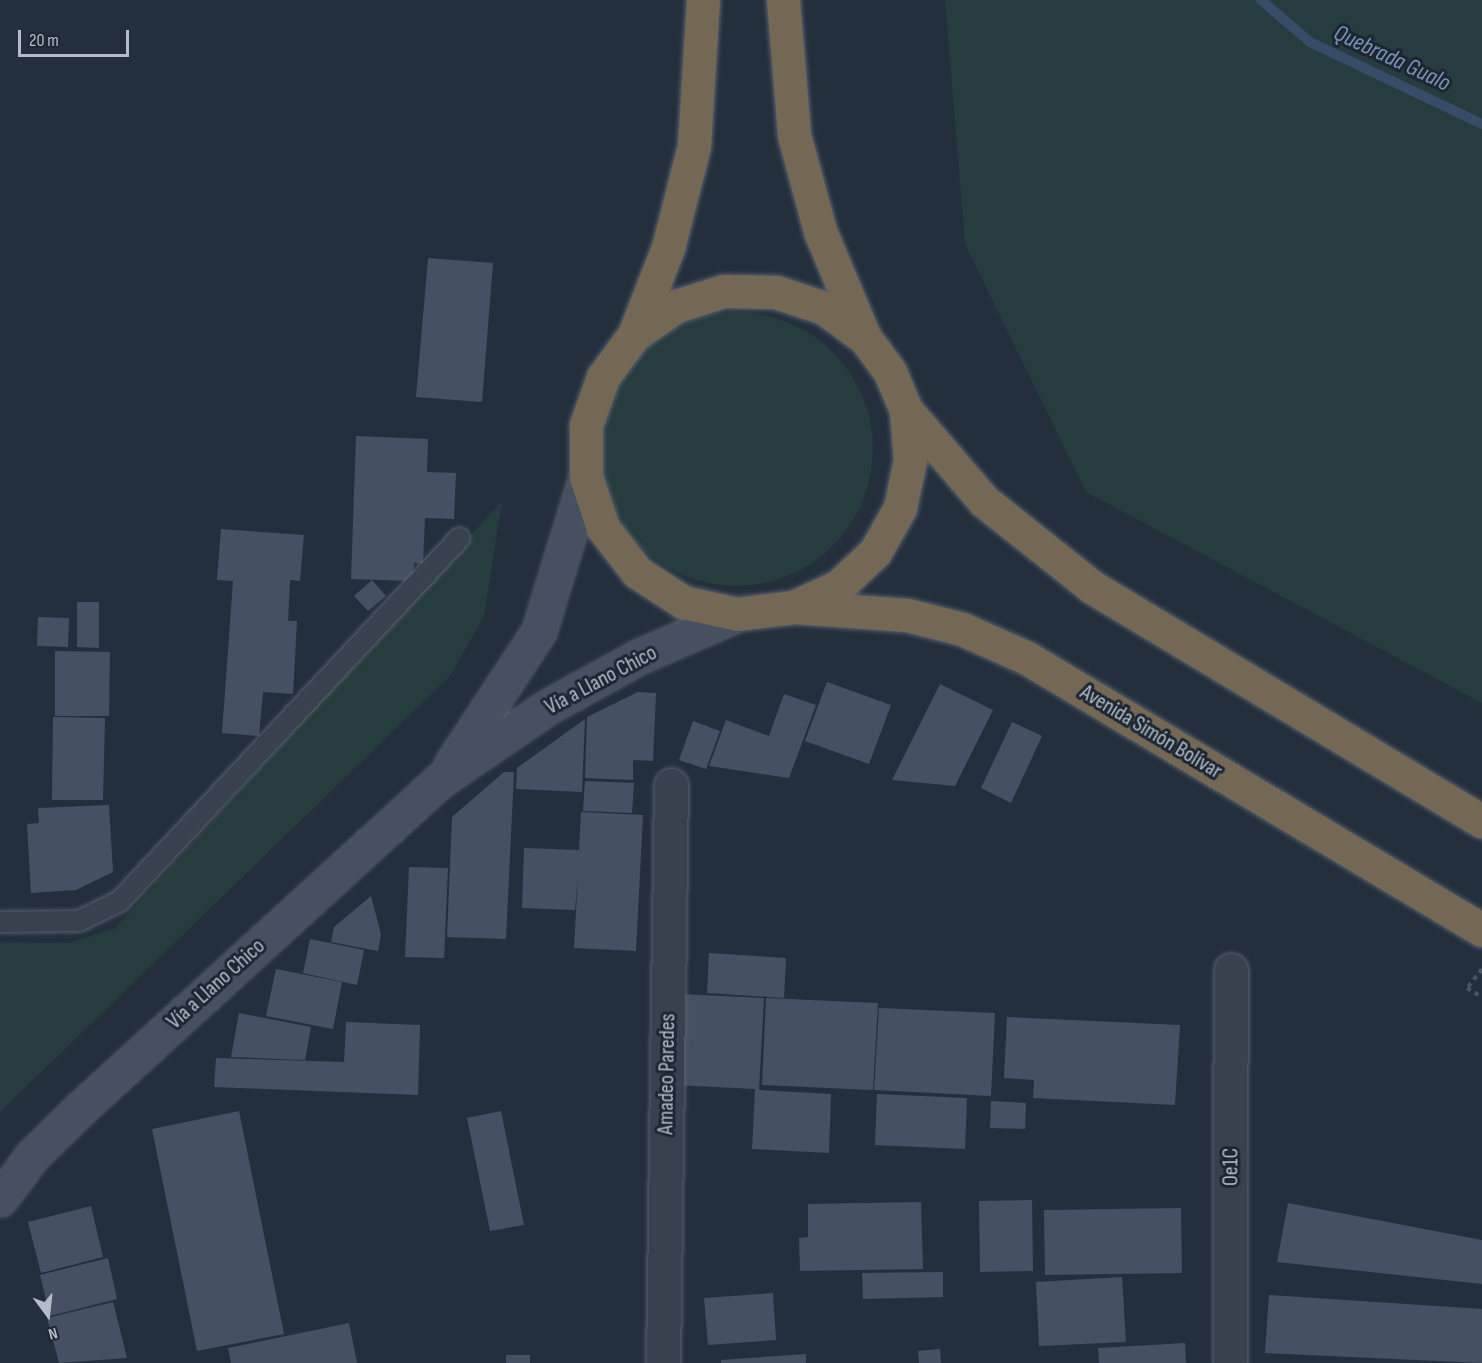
<!DOCTYPE html>
<meta charset="utf-8">
<style>
body{margin:0}
#map{position:relative;width:1482px;height:1363px;overflow:hidden;background:#242f3e;font-family:"Sofia Sans Condensed",sans-serif}
div>[style]{position:absolute}
.green>*{inset:0;background:#263c3f}
.round{border-radius:50%}
.stream>*{height:10px;margin:-5px;padding:0 5px;transform-origin:5px;border-radius:5px;background:#394c67}
.building>*{inset:0;background:#455162}
.path>*{height:4px;margin-top:-2px;transform-origin:0;background:repeating-linear-gradient(90deg,#44595c 0 4.5px,transparent 0 9px)}
.roads{filter:drop-shadow(0 0 2px #565f6c) drop-shadow(0 0 2px #565f6c)}
.lane>*{height:20px;margin:-10px;padding:0 10px;transform-origin:10px;border-radius:10px;background:#38414e}
.street>*{height:33px;margin:-16.5px;padding:0 16.5px;transform-origin:16.5px;border-radius:16.5px;background:#38414e}
.secondary>*{height:33px;margin:-16.5px;padding:0 16.5px;transform-origin:16.5px;border-radius:16.5px;background:#465061}
.highway>*{height:33px;margin:-16.5px;padding:0 16.5px;transform-origin:16.5px;border-radius:16.5px;background:#746855}
span{translate:-50% -50%;white-space:nowrap;text-align:center;line-height:1.15;-webkit-text-stroke:6px #1d2633;paint-order:stroke}
.street-label{font-size:22px;color:#b4bcc9}
.water-label{font-size:24px;color:#7c92b1;font-style:italic}
.north{position:absolute;left:18px;top:1285px;width:60px;height:60px;-webkit-text-stroke:4px #1d2633;paint-order:stroke;rotate:165deg;font-size:16px;font-weight:700;line-height:24px;text-align:center;color:#b4bcc9}
.north::after{content:'';display:block;margin:auto;width:21px;height:27px;background:#b4bcc9;clip-path:polygon(50% 0,100% 100%,50% 72%,0 100%)}
.scale{position:absolute;left:18px;top:30px;width:111px;height:27px;box-sizing:border-box;border:3px solid #b4bcc9;border-top:0;padding-left:8px;font-size:18px;line-height:21px;white-space:nowrap;color:#b4bcc9;-webkit-text-stroke:4px #1d2633;paint-order:stroke}
</style>
<div id="map">
<div class="green">
<div style="clip-path:polygon(945px 0,1482px 0,1482px 703px,1086px 492px,965px 244px)"></div>
<div class="round" style="left:599px;top:312px;width:274px;height:274px"></div>
<div style="clip-path:polygon(502px 501px,484px 616px,451px 675px,0 1112px,0 942px,69px 943px,115px 928px)"></div>
</div>
<div class="stream">
<div style="left:1261px;top:0;width:65px;rotate:40.6deg"></div>
<div style="left:1310px;top:42px;width:191px;rotate:25.5deg"></div>
</div>
<div class="building">
<div style="clip-path:polygon(428px 258px,493px 263px,482px 402px,416px 397px)"></div>
<div style="clip-path:polygon(356px 436px,428px 439px,427px 472px,456px 473px,454px 519px,425px 518px,423px 563px,414px 563px,413px 581px,351px 579px)"></div>
<div style="clip-path:polygon(221px 529px,304px 535px,300px 581px,290px 580px,288px 621px,297px 621px,293px 694px,263px 692px,259px 736px,222px 733px,233px 581px,217px 580px)"></div>
<div style="clip-path:polygon(372px 580px,386px 596px,368px 611px,354px 596px)"></div>
<div style="clip-path:polygon(77px 602px,99px 602px,99px 648px,77px 647px)"></div>
<div style="clip-path:polygon(38px 617px,69px 618px,68px 647px,37px 646px)"></div>
<div style="clip-path:polygon(55px 651px,110px 652px,109px 716px,55px 716px)"></div>
<div style="clip-path:polygon(827px 682px,891px 705px,869px 764px,805px 741px)"></div>
<div style="clip-path:polygon(940px 684px,993px 710px,955px 786px,892px 780px)"></div>
<div style="clip-path:polygon(638px 692px,656px 693px,653px 761px,633px 760px,633px 780px,585px 778px,587px 717px)"></div>
<div style="clip-path:polygon(784px 694px,816px 705px,789px 778px,709px 766px,726px 720px,769px 736px)"></div>
<div style="clip-path:polygon(53px 717px,105px 718px,103px 800px,52px 800px)"></div>
<div style="clip-path:polygon(585px 719px,582px 792px,516px 789px,517px 768px)"></div>
<div style="clip-path:polygon(693px 721px,720px 731px,706px 769px,679px 760px)"></div>
<div style="clip-path:polygon(1012px 722px,1042px 736px,1011px 803px,981px 788px)"></div>
<div style="clip-path:polygon(504px 772px,514px 772px,506px 939px,447px 937px,452px 817px)"></div>
<div style="clip-path:polygon(585px 781px,634px 783px,632px 813px,583px 811px)"></div>
<div style="clip-path:polygon(109px 805px,113px 872px,76px 890px,31px 893px,27px 824px,39px 823px,38px 808px)"></div>
<div style="clip-path:polygon(581px 812px,643px 815px,636px 951px,574px 948px,578px 875px,575px 910px,522px 908px,524px 848px,579px 850px)"></div>
<div style="clip-path:polygon(409px 867px,448px 868px,444px 958px,405px 957px)"></div>
<div style="clip-path:polygon(371px 896px,381px 934px,378px 951px,331px 942px,334px 927px)"></div>
<div style="clip-path:polygon(310px 939px,364px 950px,357px 985px,303px 973px)"></div>
<div style="clip-path:polygon(709px 953px,786px 958px,784px 998px,707px 993px)"></div>
<div style="clip-path:polygon(276px 969px,342px 982px,333px 1029px,266px 1016px)"></div>
<div style="clip-path:polygon(681px 994px,764px 998px,759px 1090px,831px 1094px,829px 1153px,752px 1149px,755px 1089px,675px 1085px)"></div>
<div style="clip-path:polygon(766px 998px,878px 1003px,873px 1090px,762px 1085px)"></div>
<div style="clip-path:polygon(879px 1008px,995px 1013px,991px 1096px,874px 1090px)"></div>
<div style="clip-path:polygon(239px 1013px,311px 1027px,305px 1060px,231px 1057px)"></div>
<div style="clip-path:polygon(1007px 1017px,1180px 1025px,1175px 1105px,1033px 1098px,1034px 1080px,1004px 1078px)"></div>
<div style="clip-path:polygon(346px 1022px,420px 1025px,418px 1095px,214px 1087px,216px 1058px,344px 1062px)"></div>
<div style="clip-path:polygon(877px 1094px,967px 1098px,965px 1149px,875px 1145px)"></div>
<div style="clip-path:polygon(991px 1101px,1026px 1103px,1025px 1129px,990px 1128px)"></div>
<div style="clip-path:polygon(239px 1111px,284px 1334px,197px 1351px,152px 1129px)"></div>
<div style="clip-path:polygon(501px 1111px,524px 1225px,490px 1231px,467px 1118px)"></div>
<div style="clip-path:polygon(1032px 1200px,1033px 1271px,980px 1272px,979px 1201px)"></div>
<div style="clip-path:polygon(921px 1202px,923px 1269px,800px 1271px,799px 1238px,808px 1237px,808px 1204px)"></div>
<div style="clip-path:polygon(1288px 1203px,1482px 1240px,1482px 1284px,1277px 1262px)"></div>
<div style="clip-path:polygon(91px 1206px,103px 1257px,41px 1273px,28px 1222px)"></div>
<div style="clip-path:polygon(1181px 1208px,1182px 1273px,1045px 1275px,1044px 1210px)"></div>
<div style="clip-path:polygon(108px 1258px,117px 1299px,50px 1316px,40px 1275px)"></div>
<div style="clip-path:polygon(943px 1272px,943px 1297px,863px 1299px,862px 1273px)"></div>
<div style="clip-path:polygon(1122px 1277px,1126px 1342px,1039px 1346px,1036px 1282px)"></div>
<div style="clip-path:polygon(773px 1293px,776px 1340px,708px 1345px,704px 1298px)"></div>
<div style="clip-path:polygon(1269px 1295px,1482px 1309px,1482px 1363px,1265px 1353px)"></div>
<div style="clip-path:polygon(113px 1302px,127px 1358px,59px 1363px,47px 1318px)"></div>
<div style="clip-path:polygon(349px 1323px,357px 1363px,231px 1363px,228px 1348px)"></div>
<div style="clip-path:polygon(1185px 1343px,1186px 1363px,1099px 1363px,1098px 1348px)"></div>
<div style="clip-path:polygon(940px 1349px,941px 1363px,919px 1363px,918px 1351px)"></div>
<div style="clip-path:polygon(806px 1354px,806px 1363px,721px 1363px,721px 1360px)"></div>
<div style="clip-path:polygon(506px 1355px,530px 1355px,530px 1363px,506px 1363px)"></div>
</div>
<div class="path">
<div style="left:1482px;top:969px;width:24px;rotate:128deg"></div>
<div style="left:1467px;top:988px;width:17px;rotate:31deg"></div>
</div>
<div class="roads">
<div class="lane">
<div style="left:0;top:922px;width:79px;rotate:-0.7deg"></div>
<div style="left:79px;top:921px;width:46px;rotate:-26deg"></div>
<div style="left:120px;top:901px;width:497px;rotate:-46.9deg"></div>
</div>
<div class="street">
<div style="left:663px;top:1363px;width:578px;rotate:-89.21deg"></div>
<div style="left:1230px;top:1363px;width:393px;rotate:-89.9deg"></div>
</div>
<div class="secondary">
<div style="left:451px;top:765px;width:160px;rotate:-56.7deg"></div>
<div style="left:539px;top:631px;width:161px;rotate:-73deg"></div>
<div style="left:0;top:1199px;width:54px;rotate:-53.3deg"></div>
<div style="left:32px;top:1156px;width:67px;rotate:-44.4deg"></div>
<div style="left:80px;top:1109px;width:490px;rotate:-42.4deg"></div>
<div style="left:442px;top:779px;width:130px;rotate:-34.3deg"></div>
<div style="left:549px;top:706px;width:104px;rotate:-28.8deg"></div>
<div style="left:640px;top:656px;width:106px;rotate:-23.4deg"></div>
</div>
<div class="highway">
<div style="left:783px;top:0;width:135px;rotate:85.3deg"></div>
<div style="left:794px;top:135px;width:99px;rotate:74.8deg"></div>
<div style="left:820px;top:231px;width:114px;rotate:67.3deg"></div>
<div style="left:634px;top:335px;width:51px;rotate:-34.6deg"></div>
<div style="left:676px;top:306px;width:50px;rotate:-17.4deg"></div>
<div style="left:724px;top:291px;width:52px;rotate:1.1deg"></div>
<div style="left:776px;top:292px;width:51px;rotate:18.4deg"></div>
<div style="left:824px;top:308px;width:51px;rotate:36.2deg"></div>
<div style="left:865px;top:338px;width:42px;rotate:53.7deg"></div>
<div style="left:890px;top:372px;width:41px;rotate:67.2deg"></div>
<div style="left:906px;top:410px;width:50px;rotate:85.4deg"></div>
<div style="left:910px;top:460px;width:49px;rotate:101.8deg"></div>
<div style="left:900px;top:508px;width:51px;rotate:119.6deg"></div>
<div style="left:875px;top:552px;width:50px;rotate:136.6deg"></div>
<div style="left:839px;top:586px;width:50px;rotate:155deg"></div>
<div style="left:794px;top:607px;width:57px;rotate:173deg"></div>
<div style="left:737px;top:614px;width:55px;rotate:-167.5deg"></div>
<div style="left:683px;top:602px;width:55px;rotate:-146.9deg"></div>
<div style="left:637px;top:572px;width:56px;rotate:-127.7deg"></div>
<div style="left:603px;top:528px;width:54px;rotate:-108.4deg"></div>
<div style="left:586px;top:477px;width:52px;rotate:-90deg"></div>
<div style="left:586px;top:425px;width:51px;rotate:-70.5deg"></div>
<div style="left:603px;top:377px;width:52px;rotate:-53.6deg"></div>
<div style="left:634px;top:335px;width:93px;rotate:-68.7deg"></div>
<div style="left:668px;top:248px;width:105px;rotate:-75.7deg"></div>
<div style="left:694px;top:146px;width:146px;rotate:-86.5deg"></div>
<div style="left:906px;top:410px;width:120px;rotate:49.4deg"></div>
<div style="left:984px;top:501px;width:138px;rotate:38.5deg"></div>
<div style="left:1092px;top:587px;width:455px;rotate:31deg"></div>
<div style="left:795px;top:607px;width:112px;rotate:4.1deg"></div>
<div style="left:907px;top:615px;width:57px;rotate:14.3deg"></div>
<div style="left:962px;top:629px;width:71px;rotate:24deg"></div>
<div style="left:1027px;top:658px;width:530px;rotate:30.87deg"></div>
</div>
</div>
<div class="street-label">
<span style="left:601px;top:680px;rotate:-28deg">Vía a Llano Chico</span>
<span style="left:1151px;top:732px;rotate:31deg">Avenida Simón Bolívar</span>
<span style="left:216px;top:984px;rotate:-42deg">Vía a Llano Chico</span>
<span style="left:667px;top:1074px;rotate:-89deg">Amadeo Paredes</span>
<span style="left:1231px;top:1167px;rotate:-90deg">Oe1C</span>
</div>
<div class="water-label">
<span style="left:1392px;top:58px;rotate:25deg">Quebrada Gualo</span>
</div>
<div class="north">N</div>
<div class="scale">20 m</div>
</div>
